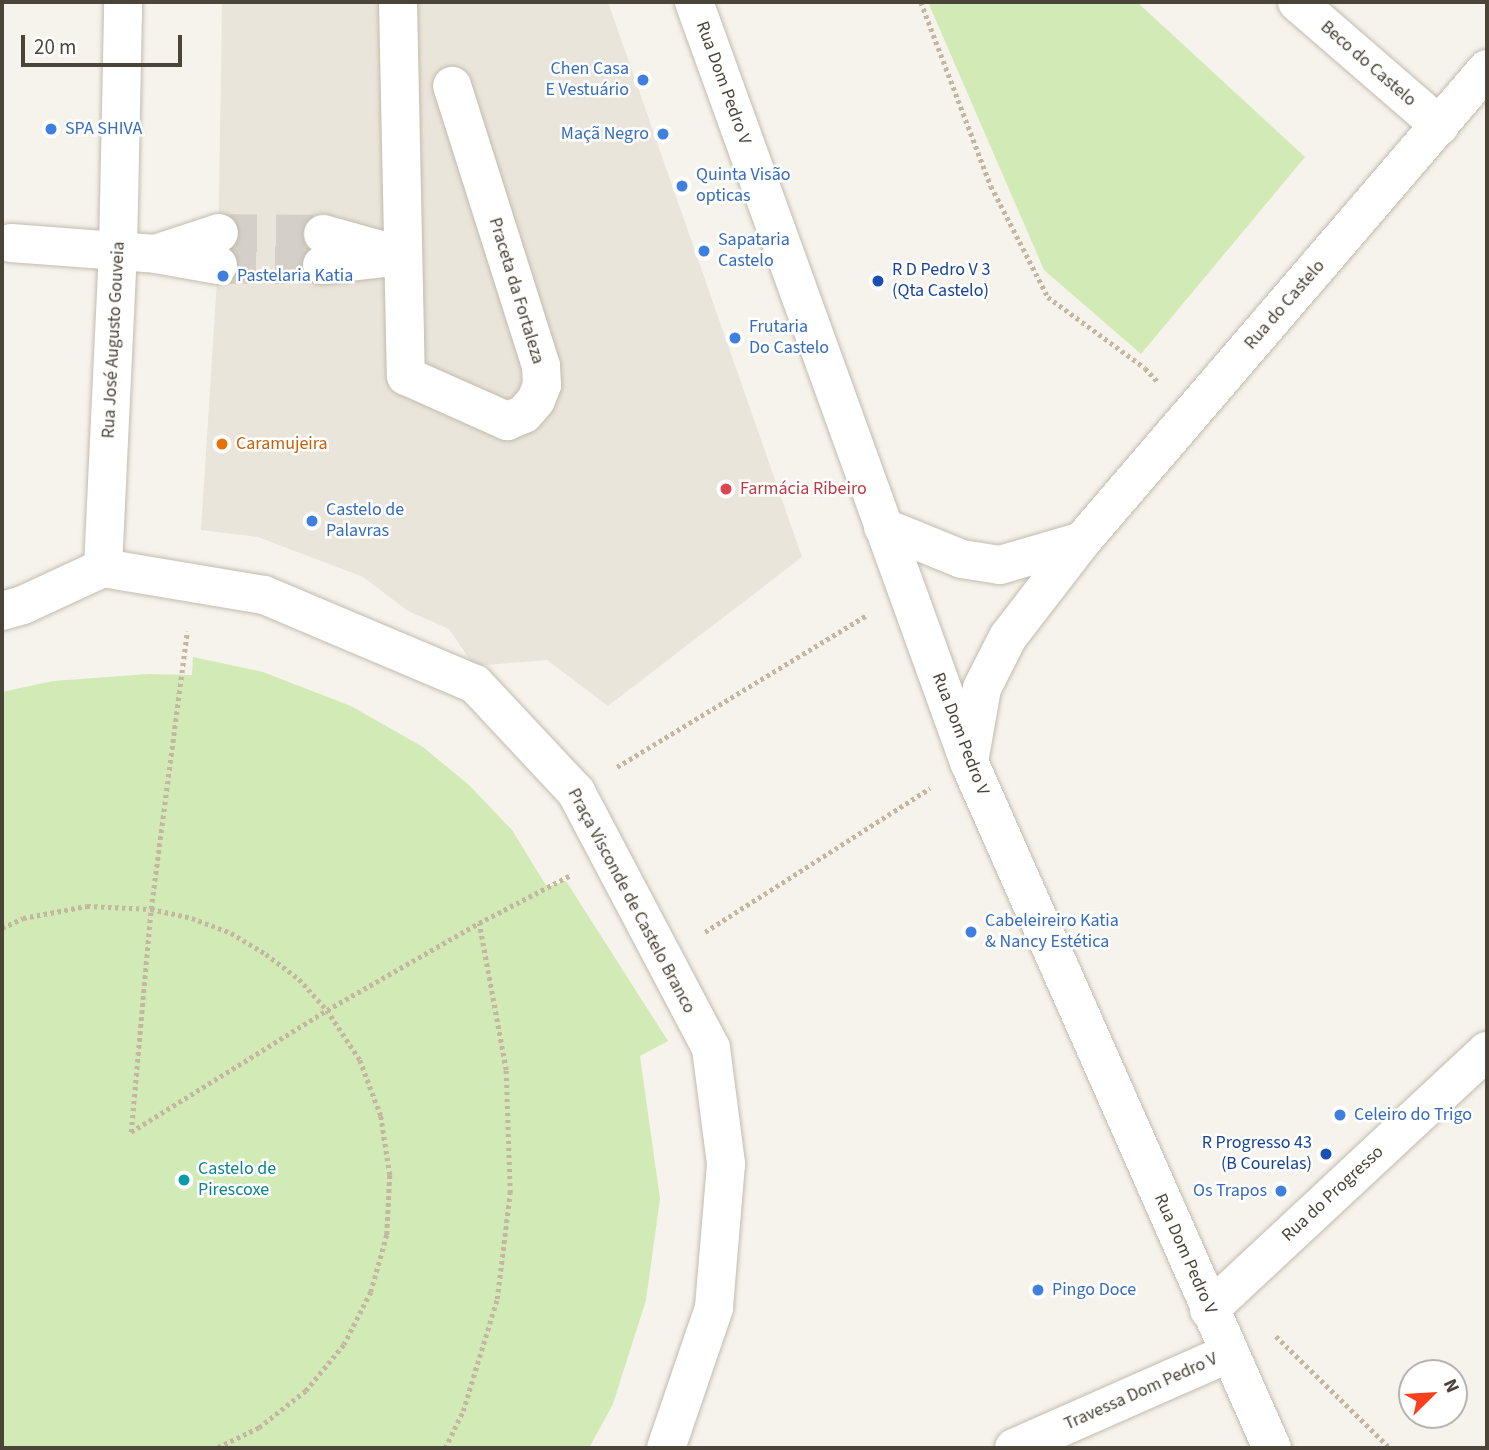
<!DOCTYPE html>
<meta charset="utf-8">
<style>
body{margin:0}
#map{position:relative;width:1489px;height:1450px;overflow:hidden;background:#f6f3ec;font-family:"Source Sans 3",sans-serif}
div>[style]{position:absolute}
.residential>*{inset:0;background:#eae5da}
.green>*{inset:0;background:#d2eab5}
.minor-tunnel>*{height:38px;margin-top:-19px;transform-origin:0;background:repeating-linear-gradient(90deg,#d4d0c8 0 38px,transparent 0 57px)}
.path>*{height:4.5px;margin-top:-2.25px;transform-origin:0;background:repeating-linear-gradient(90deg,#c4b79f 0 3.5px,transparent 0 7px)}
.roads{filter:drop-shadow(0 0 2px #c2bbae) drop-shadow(0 0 2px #c2bbae)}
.minor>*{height:38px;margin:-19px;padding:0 19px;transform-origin:19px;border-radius:19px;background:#fff}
.dots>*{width:19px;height:19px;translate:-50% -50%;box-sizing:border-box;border:4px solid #fff;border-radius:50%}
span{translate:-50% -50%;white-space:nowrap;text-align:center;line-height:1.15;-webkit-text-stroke:5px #fff;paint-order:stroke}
.street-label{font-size:18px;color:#4b4439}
.shop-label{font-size:18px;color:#366cbe}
.right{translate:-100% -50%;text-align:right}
.left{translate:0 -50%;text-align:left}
.transit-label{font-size:18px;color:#164399}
.food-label{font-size:18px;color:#c56008}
.health-label{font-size:18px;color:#be3a42}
.culture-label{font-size:18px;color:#0d838f}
.frame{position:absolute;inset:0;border:4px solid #4b4439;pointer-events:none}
.north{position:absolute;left:1398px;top:1359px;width:70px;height:70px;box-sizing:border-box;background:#fff;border:2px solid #b7b4b0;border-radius:50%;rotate:66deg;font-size:19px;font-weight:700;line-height:28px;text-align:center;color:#4b4439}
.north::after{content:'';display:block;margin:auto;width:24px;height:32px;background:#fc3f1d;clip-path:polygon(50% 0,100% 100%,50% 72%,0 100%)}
.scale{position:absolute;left:21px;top:35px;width:161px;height:32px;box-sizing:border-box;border:4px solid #4b4439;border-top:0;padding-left:9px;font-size:21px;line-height:24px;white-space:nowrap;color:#4b4439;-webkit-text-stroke:5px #fff;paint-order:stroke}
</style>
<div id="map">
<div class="residential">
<div style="clip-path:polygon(222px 2px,608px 2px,802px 557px,608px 706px,547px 660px,474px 666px,449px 629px,408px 611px,363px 577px,258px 537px,201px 530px,218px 265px)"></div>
</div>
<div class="green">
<div style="clip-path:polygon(928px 2px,1137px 2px,1305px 157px,1141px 354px,1044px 270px)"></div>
<div style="clip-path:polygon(193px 657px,263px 672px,351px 706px,423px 747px,469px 785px,512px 830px,547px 887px,566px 881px,668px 1041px,640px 1056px,660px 1199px,646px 1300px,613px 1404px,589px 1448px,2px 1448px,2px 692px,53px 681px,149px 674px,192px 675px)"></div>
</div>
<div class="minor-tunnel">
<div style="left:219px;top:233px;width:104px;rotate:0.6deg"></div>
<div style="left:218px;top:265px;width:104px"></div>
</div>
<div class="path">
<div style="left:921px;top:2px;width:197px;rotate:69.2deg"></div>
<div style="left:991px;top:186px;width:125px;rotate:62.8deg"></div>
<div style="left:1048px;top:297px;width:120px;rotate:36.2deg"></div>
<div style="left:1145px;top:368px;width:19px;rotate:47deg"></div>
<div style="left:617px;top:767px;width:293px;rotate:-31.3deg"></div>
<div style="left:2px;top:928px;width:23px;rotate:-25deg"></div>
<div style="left:23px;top:918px;width:65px;rotate:-10.6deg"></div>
<div style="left:87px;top:906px;width:64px;rotate:2.7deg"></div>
<div style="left:151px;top:909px;width:42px;rotate:12.4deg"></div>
<div style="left:192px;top:918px;width:42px;rotate:21deg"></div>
<div style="left:231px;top:933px;width:41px;rotate:31deg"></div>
<div style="left:266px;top:954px;width:41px;rotate:37.1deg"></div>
<div style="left:299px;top:979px;width:42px;rotate:47.9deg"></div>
<div style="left:327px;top:1010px;width:60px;rotate:56.6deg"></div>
<div style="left:360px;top:1060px;width:60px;rotate:69.4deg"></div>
<div style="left:381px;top:1116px;width:60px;rotate:81.3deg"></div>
<div style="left:390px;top:1175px;width:60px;rotate:92.9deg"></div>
<div style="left:387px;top:1235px;width:59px;rotate:105.7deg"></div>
<div style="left:371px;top:1292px;width:59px;rotate:117deg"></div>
<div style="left:344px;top:1345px;width:60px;rotate:129.6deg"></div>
<div style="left:306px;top:1391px;width:60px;rotate:141.8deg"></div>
<div style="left:259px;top:1428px;width:47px;rotate:154.5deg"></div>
<div style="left:705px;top:932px;width:267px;rotate:-32.6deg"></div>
<div style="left:131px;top:1132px;width:224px;rotate:-84.9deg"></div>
<div style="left:151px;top:909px;width:280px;rotate:-82.6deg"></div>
<div style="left:131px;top:1132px;width:231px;rotate:-31.9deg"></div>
<div style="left:327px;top:1010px;width:175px;rotate:-29.8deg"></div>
<div style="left:479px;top:923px;width:102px;rotate:-27.6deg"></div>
<div style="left:1276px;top:1336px;width:160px;rotate:44.5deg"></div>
<div style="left:2px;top:1447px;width:2px;rotate:27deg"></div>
<div style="left:445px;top:1448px;width:41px;rotate:-64.1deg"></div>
<div style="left:463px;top:1411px;width:117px;rotate:-73.1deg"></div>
<div style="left:497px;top:1299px;width:107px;rotate:-83deg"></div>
<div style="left:510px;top:1193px;width:123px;rotate:-91.9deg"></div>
<div style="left:506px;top:1070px;width:149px;rotate:-100.4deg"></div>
</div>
<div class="roads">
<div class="minor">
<div style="left:398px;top:2px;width:374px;rotate:88.8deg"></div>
<div style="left:406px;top:376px;width:111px;rotate:24deg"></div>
<div style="left:507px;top:421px;width:18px;rotate:-22deg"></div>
<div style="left:524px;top:414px;width:18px;rotate:-49deg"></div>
<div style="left:536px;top:400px;width:16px;rotate:-68deg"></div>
<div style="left:542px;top:385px;width:19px;rotate:-93deg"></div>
<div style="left:541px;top:366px;width:294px;rotate:-107.6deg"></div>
<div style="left:694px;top:2px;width:808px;rotate:70.11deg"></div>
<div style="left:969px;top:762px;width:750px;rotate:66.17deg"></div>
<div style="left:1297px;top:2px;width:189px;rotate:40.9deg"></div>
<div style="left:323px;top:234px;width:82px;rotate:15.6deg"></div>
<div style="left:11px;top:243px;width:145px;rotate:4.3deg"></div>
<div style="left:156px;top:254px;width:63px;rotate:10.1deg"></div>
<div style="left:158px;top:253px;width:64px;rotate:-18.2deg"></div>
<div style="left:322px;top:265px;width:61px;rotate:-6.5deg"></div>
<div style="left:883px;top:527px;width:85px;rotate:22.1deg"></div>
<div style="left:962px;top:559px;width:38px;rotate:9deg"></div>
<div style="left:1000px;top:565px;width:85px;rotate:-16.3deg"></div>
<div style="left:103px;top:568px;width:163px;rotate:9.5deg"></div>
<div style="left:264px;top:595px;width:229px;rotate:22.9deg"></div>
<div style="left:475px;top:684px;width:148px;rotate:46.9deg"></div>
<div style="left:576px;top:792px;width:289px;rotate:62.2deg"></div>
<div style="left:711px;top:1048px;width:117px;rotate:82.6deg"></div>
<div style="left:726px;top:1164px;width:144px;rotate:94.8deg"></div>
<div style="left:714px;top:1308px;width:148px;rotate:108.9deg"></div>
<div style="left:2px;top:611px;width:22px;rotate:-16deg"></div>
<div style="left:23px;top:605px;width:88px;rotate:-24.8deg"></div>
<div style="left:103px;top:568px;width:317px;rotate:-87.3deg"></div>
<div style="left:118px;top:251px;width:249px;rotate:-88.8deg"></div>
<div style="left:969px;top:762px;width:75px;rotate:-80deg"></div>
<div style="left:982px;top:688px;width:57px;rotate:-63deg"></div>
<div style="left:1008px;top:637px;width:121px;rotate:-52.4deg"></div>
<div style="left:1082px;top:541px;width:622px;rotate:-49.37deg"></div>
<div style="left:1209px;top:1310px;width:380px;rotate:-43deg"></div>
<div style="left:1014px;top:1448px;width:235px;rotate:-23.8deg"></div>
</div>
</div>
<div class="dots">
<div style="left:643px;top:80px;background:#3f7fe0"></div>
<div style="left:51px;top:129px;background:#3f7fe0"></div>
<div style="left:663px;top:134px;background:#3f7fe0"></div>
<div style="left:682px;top:186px;background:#3f7fe0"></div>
<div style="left:704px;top:251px;background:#3f7fe0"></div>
<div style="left:223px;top:276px;background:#3f7fe0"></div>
<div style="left:878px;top:281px;background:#1a4fb4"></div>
<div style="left:735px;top:338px;background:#3f7fe0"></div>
<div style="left:222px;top:444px;background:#e8710a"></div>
<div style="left:726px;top:489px;background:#e0444e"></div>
<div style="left:312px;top:521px;background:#3f7fe0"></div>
<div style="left:971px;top:932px;background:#3f7fe0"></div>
<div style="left:1340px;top:1115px;background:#3f7fe0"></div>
<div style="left:1326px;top:1154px;background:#1a4fb4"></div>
<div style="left:184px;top:1180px;background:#0f9aa8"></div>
<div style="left:1281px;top:1191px;background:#3f7fe0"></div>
<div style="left:1038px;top:1290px;background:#3f7fe0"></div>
</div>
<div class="street-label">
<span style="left:1368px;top:64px;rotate:41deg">Beco do Castelo</span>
<span style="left:723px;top:83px;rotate:70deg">Rua Dom Pedro V</span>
<span style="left:516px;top:291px;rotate:73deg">Praceta da Fortaleza</span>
<span style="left:1285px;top:305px;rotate:-49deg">Rua do Castelo</span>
<span style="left:114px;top:340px;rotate:-87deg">Rua José Augusto Gouveia</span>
<span style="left:960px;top:734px;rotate:69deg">Rua Dom Pedro V</span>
<span style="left:631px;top:901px;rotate:62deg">Praça Visconde de Castelo Branco</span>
<span style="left:1333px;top:1194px;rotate:-43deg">Rua do Progresso</span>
<span style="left:1185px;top:1254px;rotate:66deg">Rua Dom Pedro V</span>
<span style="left:1141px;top:1392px;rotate:-24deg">Travessa Dom Pedro V</span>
</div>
<div class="shop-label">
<span class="right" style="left:629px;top:80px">Chen Casa<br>E Vestuário</span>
<span class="left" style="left:65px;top:129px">SPA SHIVA</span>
<span class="right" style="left:649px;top:134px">Maçã Negro</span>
<span class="left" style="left:696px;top:186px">Quinta Visão<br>opticas</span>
<span class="left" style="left:718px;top:251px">Sapataria<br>Castelo</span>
<span class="left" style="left:237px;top:276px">Pastelaria Katia</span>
<span class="left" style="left:749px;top:338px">Frutaria<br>Do Castelo</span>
<span class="left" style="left:326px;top:521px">Castelo de<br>Palavras</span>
<span class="left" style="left:985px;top:932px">Cabeleireiro Katia<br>&amp; Nancy Estética</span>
<span class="left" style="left:1354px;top:1115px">Celeiro do Trigo</span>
<span class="right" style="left:1267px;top:1191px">Os Trapos</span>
<span class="left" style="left:1052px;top:1290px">Pingo Doce</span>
</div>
<div class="transit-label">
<span class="left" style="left:892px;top:281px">R D Pedro V 3<br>(Qta Castelo)</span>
<span class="right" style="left:1312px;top:1154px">R Progresso 43<br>(B Courelas)</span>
</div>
<div class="food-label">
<span class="left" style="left:236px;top:444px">Caramujeira</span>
</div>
<div class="health-label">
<span class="left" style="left:740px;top:489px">Farmácia Ribeiro</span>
</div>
<div class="culture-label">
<span class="left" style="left:198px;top:1180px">Castelo de<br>Pirescoxe</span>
</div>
<div class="frame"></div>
<div class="north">N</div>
<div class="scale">20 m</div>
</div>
